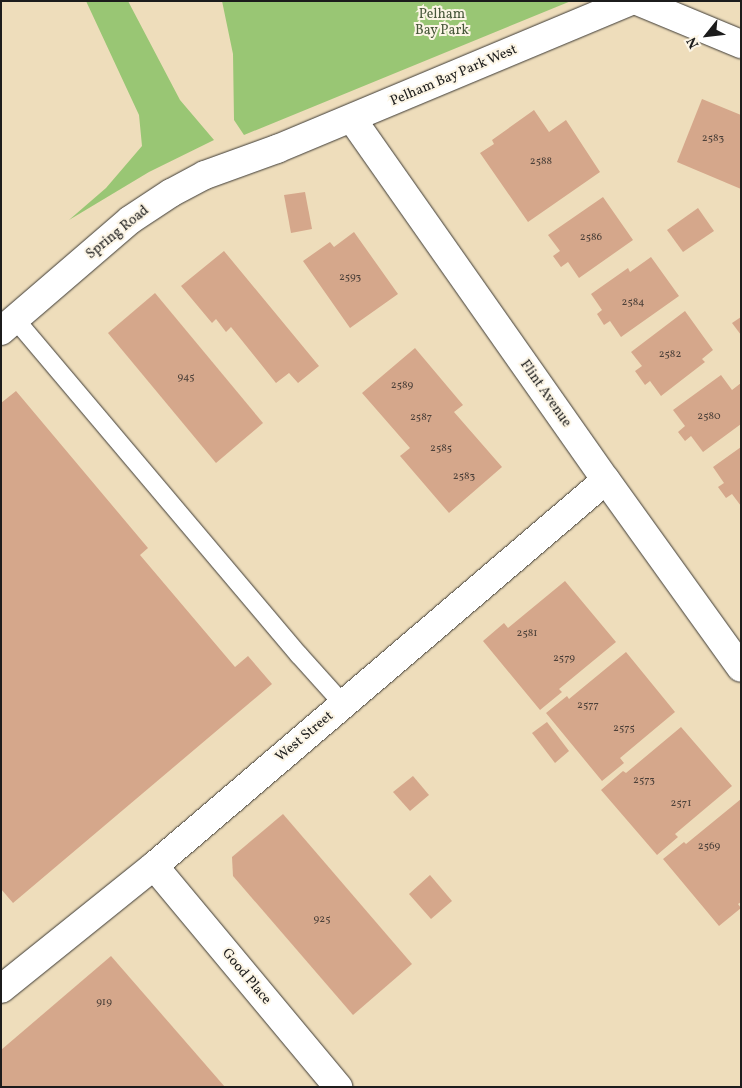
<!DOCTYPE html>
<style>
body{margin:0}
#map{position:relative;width:742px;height:1088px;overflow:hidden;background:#edb;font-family:Vollkorn,serif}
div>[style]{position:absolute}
.green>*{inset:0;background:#99c674}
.building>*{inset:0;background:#d5a78b}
.roads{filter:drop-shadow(0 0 1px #3c3934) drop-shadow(0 0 1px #3c3934)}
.service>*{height:18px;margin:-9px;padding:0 9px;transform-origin:9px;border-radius:9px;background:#fff}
.minor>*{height:28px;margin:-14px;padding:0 14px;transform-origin:14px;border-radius:14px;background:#fff}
.tertiary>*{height:28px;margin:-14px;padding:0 14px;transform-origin:14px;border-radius:14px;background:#fff}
span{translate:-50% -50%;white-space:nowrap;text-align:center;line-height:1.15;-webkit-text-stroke:4px #fcf5e5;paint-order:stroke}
.number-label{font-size:11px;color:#4a3f38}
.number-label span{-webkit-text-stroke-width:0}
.park-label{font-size:14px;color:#48583b}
.street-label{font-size:14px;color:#1c1c1c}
.frame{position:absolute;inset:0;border:2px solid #1c1c1c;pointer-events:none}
.north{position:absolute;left:682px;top:10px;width:50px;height:50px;-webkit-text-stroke:4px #fcf5e5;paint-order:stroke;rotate:241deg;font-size:14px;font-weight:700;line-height:20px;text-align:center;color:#1c1c1c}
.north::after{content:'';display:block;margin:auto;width:18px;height:22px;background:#1c1c1c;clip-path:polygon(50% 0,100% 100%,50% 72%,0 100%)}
</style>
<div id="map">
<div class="green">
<div style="clip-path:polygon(86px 1px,128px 1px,180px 100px,214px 140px,149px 172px,69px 220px,106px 188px,142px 146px,139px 115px)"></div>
<div style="clip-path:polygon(222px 1px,571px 1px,244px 135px,234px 120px,233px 54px)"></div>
</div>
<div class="building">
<div style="clip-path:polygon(702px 99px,741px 115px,741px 189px,677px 162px)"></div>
<div style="clip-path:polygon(534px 110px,549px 132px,566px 120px,600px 172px,528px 222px,480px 153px,494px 144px,492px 140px)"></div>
<div style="clip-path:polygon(305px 192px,312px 229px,291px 233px,284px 195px)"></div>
<div style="clip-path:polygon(603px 197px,633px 240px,579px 278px,568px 262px,561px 267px,553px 256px,560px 251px,548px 235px)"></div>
<div style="clip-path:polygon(698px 208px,714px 231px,683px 252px,667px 230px)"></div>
<div style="clip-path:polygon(354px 232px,398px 294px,350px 328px,303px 261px,330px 242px,334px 247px)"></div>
<div style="clip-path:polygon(224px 251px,319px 366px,298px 383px,289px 373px,276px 383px,231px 327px,226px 332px,216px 319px,212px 323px,181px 286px)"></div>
<div style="clip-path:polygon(651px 257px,679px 296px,621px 337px,610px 321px,604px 325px,597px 314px,602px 310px,591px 294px,628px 268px,630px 272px)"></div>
<div style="clip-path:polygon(155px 293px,263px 423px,216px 463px,108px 333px)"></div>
<div style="clip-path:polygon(685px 311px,713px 350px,702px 359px,705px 362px,661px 396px,650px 381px,645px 385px,635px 371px,642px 366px,631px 352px)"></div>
<div style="clip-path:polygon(741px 317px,741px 335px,732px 323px)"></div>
<div style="clip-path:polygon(415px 348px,463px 405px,454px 412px,502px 467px,449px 513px,400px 456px,410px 448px,362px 393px)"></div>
<div style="clip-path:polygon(721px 375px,732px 390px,741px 383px,741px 424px,703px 452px,691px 436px,685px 441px,678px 432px,685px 426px,673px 410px)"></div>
<div style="clip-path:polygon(16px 391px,148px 548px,140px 555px,235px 667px,248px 656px,272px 684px,13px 903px,1px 889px,1px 403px)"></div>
<div style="clip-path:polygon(741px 447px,741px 506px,732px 494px,726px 498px,718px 487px,724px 483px,713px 467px)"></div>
<div style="clip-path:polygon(565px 581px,616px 642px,559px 689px,562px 692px,540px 710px,483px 641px,504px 623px,508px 628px)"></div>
<div style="clip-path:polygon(626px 652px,675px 712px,620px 758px,624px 763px,602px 781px,546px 713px,567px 696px,569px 699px)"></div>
<div style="clip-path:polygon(547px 722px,569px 751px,555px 763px,532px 733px)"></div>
<div style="clip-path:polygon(681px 727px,732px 786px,675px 834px,678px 837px,657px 855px,601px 790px,623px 771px,626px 773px)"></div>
<div style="clip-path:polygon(413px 776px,429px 795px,410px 811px,393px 792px)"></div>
<div style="clip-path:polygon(741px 799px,741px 902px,738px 904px,741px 908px,719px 926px,663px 859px,684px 842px,686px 844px)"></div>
<div style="clip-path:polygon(283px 814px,412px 964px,353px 1015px,233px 876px,232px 857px)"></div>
<div style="clip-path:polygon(430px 875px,452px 901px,431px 919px,409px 894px)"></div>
<div style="clip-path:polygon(111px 956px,225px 1087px,1px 1087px,1px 1050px)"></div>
</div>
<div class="roads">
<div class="service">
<div style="left:15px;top:319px;width:440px;rotate:49.8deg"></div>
<div style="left:299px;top:655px;width:67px;rotate:48deg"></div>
</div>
<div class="minor">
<div style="left:637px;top:1px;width:113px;rotate:22.5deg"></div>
<div style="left:352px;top:119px;width:441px;rotate:54.9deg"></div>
<div style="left:606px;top:480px;width:231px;rotate:54.3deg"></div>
<div style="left:277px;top:149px;width:383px;rotate:-22.7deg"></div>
<div style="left:154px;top:866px;width:288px;rotate:50.2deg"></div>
<div style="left:1px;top:989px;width:196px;rotate:-38.8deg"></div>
<div style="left:154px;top:866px;width:594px;rotate:-40.5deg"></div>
</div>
<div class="tertiary">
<div style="left:1px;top:331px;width:170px;rotate:-40.7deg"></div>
<div style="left:130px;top:220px;width:49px;rotate:-33.4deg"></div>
<div style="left:171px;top:193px;width:38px;rotate:-28deg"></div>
<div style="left:205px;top:175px;width:77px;rotate:-19.9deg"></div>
</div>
</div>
<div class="number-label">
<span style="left:713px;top:139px">2583</span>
<span style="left:541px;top:162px">2588</span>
<span style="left:591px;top:238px">2586</span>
<span style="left:350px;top:278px">2593</span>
<span style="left:633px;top:303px">2584</span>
<span style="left:670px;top:355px">2582</span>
<span style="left:186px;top:378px">945</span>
<span style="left:402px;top:386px">2589</span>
<span style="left:709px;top:417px">2580</span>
<span style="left:421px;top:418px">2587</span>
<span style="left:441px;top:449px">2585</span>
<span style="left:464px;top:477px">2583</span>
<span style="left:527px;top:634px">2581</span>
<span style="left:564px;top:659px">2579</span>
<span style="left:588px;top:706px">2577</span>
<span style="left:624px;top:729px">2575</span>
<span style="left:644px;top:781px">2573</span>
<span style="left:681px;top:804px">2571</span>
<span style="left:709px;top:847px">2569</span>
<span style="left:322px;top:920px">925</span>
<span style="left:104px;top:1003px">919</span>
</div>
<div class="park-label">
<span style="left:442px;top:23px">Pelham<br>Bay Park</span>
</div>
<div class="street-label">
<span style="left:454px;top:76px;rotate:-23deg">Pelham Bay Park West</span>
<span style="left:118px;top:233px;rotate:-39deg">Spring Road</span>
<span style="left:545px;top:394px;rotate:55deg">Flint Avenue</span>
<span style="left:305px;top:737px;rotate:-40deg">West Street</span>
<span style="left:246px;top:977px;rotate:50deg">Good Place</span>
</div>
<div class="frame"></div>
<div class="north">N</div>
</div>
